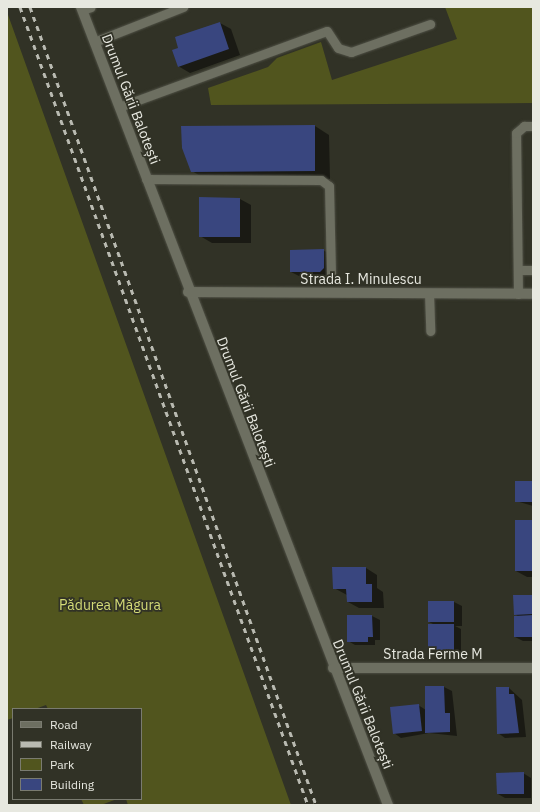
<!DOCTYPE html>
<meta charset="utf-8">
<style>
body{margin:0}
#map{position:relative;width:540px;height:812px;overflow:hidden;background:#313226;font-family:"IBM Plex Sans",sans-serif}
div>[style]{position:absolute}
.green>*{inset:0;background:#51551e}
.shadow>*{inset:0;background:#0007}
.building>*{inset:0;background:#39467f}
.roads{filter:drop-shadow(0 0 1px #4f5045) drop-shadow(0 0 1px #4f5045)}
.lane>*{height:9px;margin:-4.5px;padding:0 4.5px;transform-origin:4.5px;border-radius:4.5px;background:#6d6f61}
.street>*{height:10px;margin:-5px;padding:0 5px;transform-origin:5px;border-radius:5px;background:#6d6f61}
.rail>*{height:3px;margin-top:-1.5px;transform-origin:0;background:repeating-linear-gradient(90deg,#b9bab1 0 5px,transparent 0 10px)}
span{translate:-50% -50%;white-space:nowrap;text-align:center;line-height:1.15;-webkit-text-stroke:3.5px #313226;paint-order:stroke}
.street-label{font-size:14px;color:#e7e8e0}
.park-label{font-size:14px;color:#d5dc77}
.frame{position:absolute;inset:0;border:8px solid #e7e8e0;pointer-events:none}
.legend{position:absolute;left:12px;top:708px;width:130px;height:92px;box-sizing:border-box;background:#313226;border:1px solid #7a7b70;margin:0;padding:5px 7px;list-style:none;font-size:12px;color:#e7e8e0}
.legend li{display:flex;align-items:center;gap:8px;height:20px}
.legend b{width:20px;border:1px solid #7a7b70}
</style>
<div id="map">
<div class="green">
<div style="clip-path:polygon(445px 7px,533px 7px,533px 103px,211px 105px,208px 88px,268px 67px,277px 58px,321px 42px,332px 80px,457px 39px)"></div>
<div style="clip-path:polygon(7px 12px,291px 805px,128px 805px,126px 799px,141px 799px,141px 709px,48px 709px,46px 705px,35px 709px,13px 709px,13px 718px,7px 720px)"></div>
<div style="clip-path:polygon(81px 799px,117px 799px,101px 805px,84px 805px)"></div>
</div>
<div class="shadow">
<div style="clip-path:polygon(220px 23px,231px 29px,240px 55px,190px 73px,178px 66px,180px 49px)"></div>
<div style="clip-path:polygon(315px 126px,329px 135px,330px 179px,207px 180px,192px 171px)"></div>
<div style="clip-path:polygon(240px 199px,251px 205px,251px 243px,212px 243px,200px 236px)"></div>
<div style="clip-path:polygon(323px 250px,331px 255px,328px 275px,299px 276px,291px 272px)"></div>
<div style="clip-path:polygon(533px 482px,533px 506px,516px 501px)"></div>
<div style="clip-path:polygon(533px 521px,533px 577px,527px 577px,516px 571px)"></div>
<div style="clip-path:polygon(366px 568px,377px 575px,377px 588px,383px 592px,384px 608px,359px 608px,348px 602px,347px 595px,334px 588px)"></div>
<div style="clip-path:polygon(533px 596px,533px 641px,523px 641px,515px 637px,519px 617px,515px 614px)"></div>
<div style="clip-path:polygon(454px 602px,462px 606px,462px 626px,455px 626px,461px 629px,461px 654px,437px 654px,429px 650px,435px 625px,429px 622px)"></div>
<div style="clip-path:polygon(348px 616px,372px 616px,380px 620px,380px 640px,375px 640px,375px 645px,355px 645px,348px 641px)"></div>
<div style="clip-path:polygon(426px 687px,444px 687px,452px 691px,457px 736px,429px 733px,401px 738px,394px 733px,418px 705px,426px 710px)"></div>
<div style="clip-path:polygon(509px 688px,522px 700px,526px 737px,505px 738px,498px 733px)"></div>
<div style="clip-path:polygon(523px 773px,531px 778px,531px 798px,505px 798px,498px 794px)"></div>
</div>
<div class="building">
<div style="clip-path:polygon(220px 22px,229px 49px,178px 67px,172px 50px,178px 48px,175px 37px)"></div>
<div style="clip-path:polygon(315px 125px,315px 171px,191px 172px,182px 148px,181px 126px)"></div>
<div style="clip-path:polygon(199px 197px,240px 198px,240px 237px,199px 237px)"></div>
<div style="clip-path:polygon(324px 249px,324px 268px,320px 272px,290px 272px,290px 250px)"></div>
<div style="clip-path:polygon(515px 481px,533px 481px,533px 502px,515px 502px)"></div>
<div style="clip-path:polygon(515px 520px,533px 520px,533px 571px,515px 571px)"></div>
<div style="clip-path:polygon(332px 567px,366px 567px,366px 584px,372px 584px,372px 602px,347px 602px,346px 589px,333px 589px)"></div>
<div style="clip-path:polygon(513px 595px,533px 595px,533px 614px,514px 615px)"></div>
<div style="clip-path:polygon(428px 601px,454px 601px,454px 622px,428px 622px)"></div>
<div style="clip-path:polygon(347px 615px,372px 615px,373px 637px,368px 637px,368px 642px,347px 642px)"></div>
<div style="clip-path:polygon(533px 615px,533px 637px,514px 637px,514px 616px)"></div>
<div style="clip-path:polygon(428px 624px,454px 624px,454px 650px,428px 650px)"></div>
<div style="clip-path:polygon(425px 686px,444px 686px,445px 713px,450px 713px,450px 732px,425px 733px)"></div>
<div style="clip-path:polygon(496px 687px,509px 687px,509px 694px,514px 694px,519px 733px,497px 734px)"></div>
<div style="clip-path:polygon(419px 704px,422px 731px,393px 734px,390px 707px)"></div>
<div style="clip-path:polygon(524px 772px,524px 794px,497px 794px,496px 773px)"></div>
</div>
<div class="roads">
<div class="lane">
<div style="left:82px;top:10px;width:9px;rotate:-18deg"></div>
<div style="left:94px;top:42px;width:96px;rotate:-21.5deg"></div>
<div style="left:119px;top:107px;width:221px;rotate:-20.1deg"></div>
<div style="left:327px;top:31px;width:20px;rotate:57deg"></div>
<div style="left:338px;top:48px;width:14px;rotate:17deg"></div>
<div style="left:351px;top:52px;width:84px;rotate:-19.5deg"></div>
<div style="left:146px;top:179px;width:175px;rotate:0.3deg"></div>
<div style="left:321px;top:180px;width:10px;rotate:37deg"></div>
<div style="left:329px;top:186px;width:90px;rotate:88.7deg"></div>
<div style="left:518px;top:270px;width:15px"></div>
<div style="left:429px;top:293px;width:38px;rotate:88deg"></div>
<div style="left:518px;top:294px;width:161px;rotate:-90.7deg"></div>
<div style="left:516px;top:133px;width:11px;rotate:-41deg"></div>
<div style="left:524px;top:126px;width:9px"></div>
</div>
<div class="street">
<div style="left:81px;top:7px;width:855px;rotate:68.96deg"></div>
<div style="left:188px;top:292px;width:345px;rotate:0.3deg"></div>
<div style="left:333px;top:668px;width:200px"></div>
</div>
</div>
<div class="rail">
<div style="left:20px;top:7px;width:848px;rotate:70.16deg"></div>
<div style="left:30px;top:7px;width:848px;rotate:70.28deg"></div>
</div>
<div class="street-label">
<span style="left:131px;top:99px;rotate:69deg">Drumul Gării Balotești</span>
<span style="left:361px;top:279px">Strada I. Minulescu</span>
<span style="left:246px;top:402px;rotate:69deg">Drumul Gării Balotești</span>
<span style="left:433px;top:654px">Strada Ferme M</span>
<span style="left:363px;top:704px;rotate:68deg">Drumul Gării Balotești</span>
</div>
<div class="park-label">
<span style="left:110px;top:605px">Pădurea Măgura</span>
</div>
<div class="frame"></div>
<ul class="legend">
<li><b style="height:5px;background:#6d6f61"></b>Road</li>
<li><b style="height:5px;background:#b9bab1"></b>Railway</li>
<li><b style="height:11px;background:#51551e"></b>Park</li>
<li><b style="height:11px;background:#39467f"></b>Building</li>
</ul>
</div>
